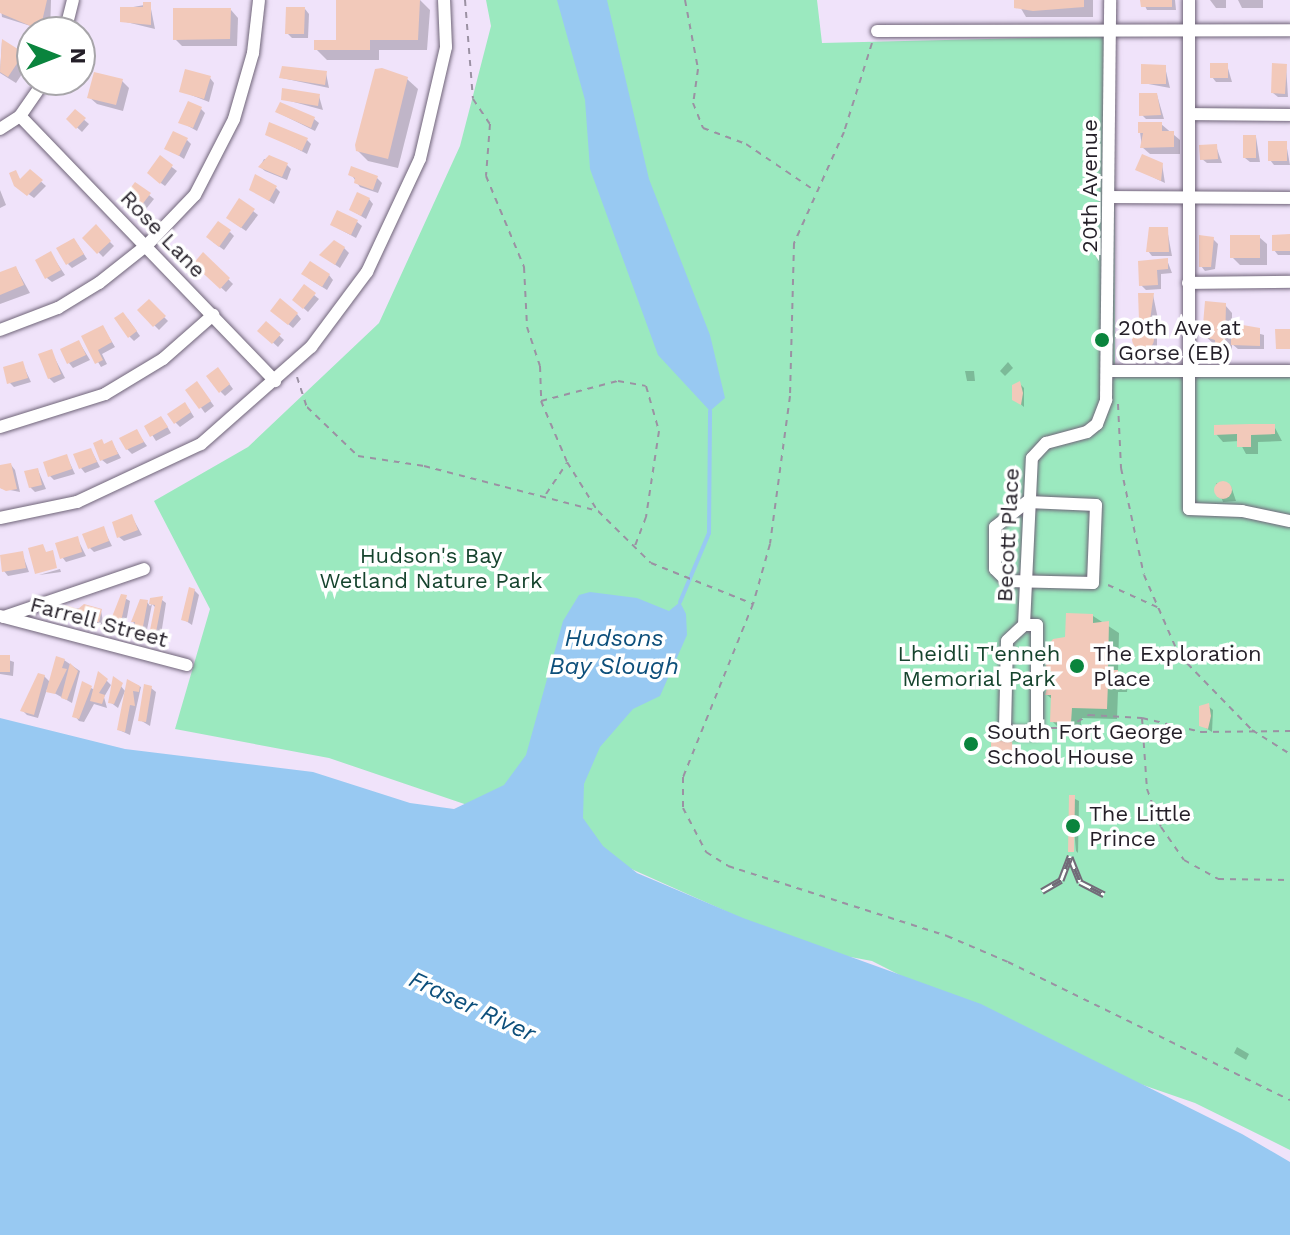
<!DOCTYPE html>
<style>
body{margin:0}
#map{position:relative;width:1290px;height:1235px;overflow:hidden;background:#f0e3fa;font-family:"Work Sans",sans-serif}
div>[style]{position:absolute}
.green>*{inset:0;background:#9be9bf}
.water>*{inset:0;background:#98c9f2}
.shadow>*{inset:0;background:#0003}
.stream>*{height:4px;margin:-2px;padding:0 2px;transform-origin:2px;border-radius:2px;background:#98c9f2}
.building>*{inset:0;background:#f2c9ba}
.round{border-radius:50%}
.path>*{height:2px;margin-top:-1px;transform-origin:0;background:repeating-linear-gradient(90deg,#9b91a3 0 6px,transparent 0 12px)}
.roads{filter:drop-shadow(0 0 2px #6f6478) drop-shadow(0 0 2px #6f6478)}
.minor>*{height:12px;margin:-6px;padding:0 6px;transform-origin:6px;border-radius:6px;background:#fff}
.rail>*{height:7px;margin-top:-3.5px;transform-origin:0;background:repeating-linear-gradient(90deg,#fff 0 12px,#726a78 0 24px);box-sizing:border-box;border-block:2px solid #726a78}
.dots>*{width:22px;height:22px;translate:-50% -50%;box-sizing:border-box;border:4px solid #fff;border-radius:50%}
span{translate:-50% -50%;white-space:nowrap;text-align:center;line-height:1.15;-webkit-text-stroke:7px #fff;paint-order:stroke}
.street-label{font-size:22px;color:#241f28}
.poi-label{font-size:22px;color:#241f28}
.left{translate:0 -50%;text-align:left}
.park-label{font-size:22px;color:#16442e}
.water-label{font-size:24px;color:#0d4f7b;font-style:italic}
.north{position:absolute;left:16px;top:16px;width:80px;height:80px;box-sizing:border-box;background:#fff;border:2px solid #a7a5a9;border-radius:50%;rotate:90deg;font-size:22px;font-weight:700;line-height:32px;text-align:center;color:#241f28}
.north::after{content:'';display:block;margin:auto;width:28px;height:36px;background:#0a843d;clip-path:polygon(50% 0,100% 100%,50% 72%,0 100%)}
</style>
<div id="map">
<div class="green">
<div style="clip-path:polygon(486px 0,817px 0,822px 43px,1114px 36px,1115px 377px,1290px 373px,1290px 1150px,1195px 1103px,1062px 1057px,872px 961px,813px 950px,553px 834px,329px 758px,175px 729px,210px 609px,154px 501px,248px 447px,379px 323px,460px 146px,491px 26px)"></div>
</div>
<div class="water">
<div style="clip-path:polygon(557px 0,607px 0,649px 179px,710px 335px,725px 398px,710px 411px,658px 355px,590px 169px,585px 100px)"></div>
<div style="clip-path:polygon(590px 592px,637px 598px,669px 611px,680px 602px,686px 614px,687px 635px,660px 696px,633px 709px,600px 747px,584px 784px,583px 818px,603px 846px,637px 873px,743px 918px,981px 1004px,1242px 1134px,1290px 1162px,1290px 1235px,0 1235px,0 718px,125px 749px,313px 772px,410px 803px,454px 809px,504px 785px,526px 755px,563px 621px,579px 595px)"></div>
</div>
<div class="shadow">
<div style="clip-path:polygon(0 0,51px 0,50px 32px,2px 17px)"></div>
<div style="clip-path:polygon(338px 0,420px 0,430px 10px,427px 50px,379px 50px,379px 60px,327px 60px,316px 49px,338px 42px)"></div>
<div style="clip-path:polygon(1016px 0,1093px 0,1093px 17px,1026px 17px)"></div>
<div style="clip-path:polygon(1142px 0,1175px 0,1176px 10px,1147px 10px)"></div>
<div style="clip-path:polygon(1210px 0,1226px 0,1226px 8px,1216px 8px)"></div>
<div style="clip-path:polygon(1238px 0,1263px 0,1263px 8px,1242px 8px)"></div>
<div style="clip-path:polygon(150px 4px,155px 29px,122px 21px,122px 9px)"></div>
<div style="clip-path:polygon(305px 9px,309px 14px,308px 38px,292px 38px,287px 33px)"></div>
<div style="clip-path:polygon(231px 10px,238px 18px,237px 46px,182px 46px,175px 39px)"></div>
<div style="clip-path:polygon(2px 41px,30px 62px,16px 83px,0 73px)"></div>
<div style="clip-path:polygon(1227px 65px,1232px 82px,1216px 82px,1212px 77px)"></div>
<div style="clip-path:polygon(1286px 66px,1288px 97px,1278px 97px,1273px 93px)"></div>
<div style="clip-path:polygon(1165px 67px,1170px 88px,1143px 83px)"></div>
<div style="clip-path:polygon(326px 73px,329px 88px,282px 78px)"></div>
<div style="clip-path:polygon(210px 78px,214px 83px,209px 102px,181px 91px)"></div>
<div style="clip-path:polygon(407px 79px,418px 89px,398px 168px,368px 161px,358px 151px)"></div>
<div style="clip-path:polygon(122px 81px,129px 88px,123px 111px,97px 104px,89px 97px)"></div>
<div style="clip-path:polygon(1157px 95px,1164px 119px,1146px 119px,1142px 115px)"></div>
<div style="clip-path:polygon(319px 96px,323px 110px,283px 99px)"></div>
<div style="clip-path:polygon(200px 108px,205px 113px,197px 131px,181px 122px)"></div>
<div style="clip-path:polygon(75px 112px,89px 124px,82px 132px,68px 119px)"></div>
<div style="clip-path:polygon(277px 112px,314px 119px,319px 123px,315px 131px)"></div>
<div style="clip-path:polygon(1161px 124px,1180px 140px,1180px 154px,1150px 154px,1142px 147px,1140px 132px)"></div>
<div style="clip-path:polygon(268px 134px,307px 140px,311px 144px,307px 154px)"></div>
<div style="clip-path:polygon(1256px 137px,1260px 162px,1250px 162px,1245px 158px)"></div>
<div style="clip-path:polygon(187px 140px,191px 144px,184px 159px,167px 148px)"></div>
<div style="clip-path:polygon(1286px 143px,1290px 165px,1274px 165px,1270px 160px)"></div>
<div style="clip-path:polygon(1216px 146px,1222px 163px,1207px 163px,1202px 159px)"></div>
<div style="clip-path:polygon(160px 158px,177px 171px,165px 186px,154px 178px)"></div>
<div style="clip-path:polygon(264px 159px,287px 165px,291px 169px,287px 180px,265px 171px,260px 167px)"></div>
<div style="clip-path:polygon(1162px 164px,1165px 183px,1138px 170px)"></div>
<div style="clip-path:polygon(353px 169px,377px 178px,382px 183px,378px 193px,360px 187px,351px 174px)"></div>
<div style="clip-path:polygon(15px 172px,21px 181px,30px 172px,46px 186px,34px 198px,16px 185px)"></div>
<div style="clip-path:polygon(276px 188px,280px 192px,274px 204px,251px 189px)"></div>
<div style="clip-path:polygon(0 190px,6px 205px,0 208px)"></div>
<div style="clip-path:polygon(149px 195px,154px 199px,146px 209px,133px 199px)"></div>
<div style="clip-path:polygon(369px 199px,373px 204px,366px 219px,351px 210px)"></div>
<div style="clip-path:polygon(253px 211px,258px 215px,246px 231px,233px 222px)"></div>
<div style="clip-path:polygon(357px 222px,362px 226px,356px 238px,332px 225px)"></div>
<div style="clip-path:polygon(95px 227px,114px 246px,103px 257px,85px 238px)"></div>
<div style="clip-path:polygon(1167px 229px,1172px 256px,1152px 256px,1148px 251px)"></div>
<div style="clip-path:polygon(230px 232px,234px 236px,224px 250px,213px 242px)"></div>
<div style="clip-path:polygon(1290px 236px,1290px 255px,1278px 255px,1274px 250px)"></div>
<div style="clip-path:polygon(1259px 237px,1267px 244px,1267px 265px,1240px 265px,1232px 257px)"></div>
<div style="clip-path:polygon(1213px 239px,1218px 244px,1215px 269px,1205px 271px,1201px 266px)"></div>
<div style="clip-path:polygon(78px 245px,87px 259px,72px 268px,68px 264px)"></div>
<div style="clip-path:polygon(344px 248px,349px 253px,340px 268px,321px 255px)"></div>
<div style="clip-path:polygon(51px 254px,65px 275px,52px 282px,47px 278px)"></div>
<div style="clip-path:polygon(204px 255px,233px 284px,226px 292px,195px 264px)"></div>
<div style="clip-path:polygon(1167px 260px,1172px 273px,1161px 274px,1161px 289px,1146px 290px,1141px 285px)"></div>
<div style="clip-path:polygon(16px 268px,30px 293px,0 304px,0 275px)"></div>
<div style="clip-path:polygon(329px 275px,333px 280px,327px 290px,308px 278px)"></div>
<div style="clip-path:polygon(314px 295px,319px 299px,308px 312px,299px 304px)"></div>
<div style="clip-path:polygon(1153px 295px,1158px 319px,1145px 324px,1141px 319px)"></div>
<div style="clip-path:polygon(149px 302px,168px 321px,159px 330px,140px 311px)"></div>
<div style="clip-path:polygon(1225px 305px,1232px 313px,1232px 326px,1264px 335px,1264px 349px,1238px 349px,1232px 344px,1232px 354px,1225px 354px,1204px 335px)"></div>
<div style="clip-path:polygon(297px 314px,301px 319px,293px 328px,277px 315px)"></div>
<div style="clip-path:polygon(128px 319px,140px 336px,134px 341px,129px 336px)"></div>
<div style="clip-path:polygon(266px 323px,284px 340px,278px 347px,260px 331px)"></div>
<div style="clip-path:polygon(103px 327px,115px 347px,102px 354px,107px 364px,101px 367px,83px 337px)"></div>
<div style="clip-path:polygon(1138px 329px,1157px 338px,1157px 354px,1136px 350px)"></div>
<div style="clip-path:polygon(79px 342px,90px 360px,73px 368px,69px 363px)"></div>
<div style="clip-path:polygon(51px 351px,65px 378px,54px 383px,49px 378px)"></div>
<div style="clip-path:polygon(1008px 362px,1013px 368px,1005px 376px,1000px 371px)"></div>
<div style="clip-path:polygon(22px 363px,31px 382px,14px 387px,9px 382px)"></div>
<div style="clip-path:polygon(965px 371px,974px 371px,975px 381px,967px 381px)"></div>
<div style="clip-path:polygon(222px 374px,233px 389px,225px 396px,221px 392px)"></div>
<div style="clip-path:polygon(1020px 384px,1024px 388px,1024px 407px,1014px 399px)"></div>
<div style="clip-path:polygon(201px 388px,214px 406px,205px 413px,188px 390px)"></div>
<div style="clip-path:polygon(189px 409px,194px 417px,180px 427px,175px 422px)"></div>
<div style="clip-path:polygon(165px 423px,171px 433px,156px 441px,147px 427px)"></div>
<div style="clip-path:polygon(1274px 426px,1282px 441px,1258px 442px,1258px 454px,1246px 454px,1239px 441px,1223px 442px,1216px 434px)"></div>
<div style="clip-path:polygon(137px 432px,147px 446px,132px 454px,127px 449px)"></div>
<div style="clip-path:polygon(112px 443px,121px 458px,107px 464px,102px 460px)"></div>
<div style="clip-path:polygon(91px 450px,100px 467px,85px 473px,81px 468px)"></div>
<div style="clip-path:polygon(67px 457px,75px 474px,54px 480px,50px 476px)"></div>
<div style="clip-path:polygon(11px 465px,15px 470px,20px 492px,0 488px,0 471px)"></div>
<div style="clip-path:polygon(38px 470px,46px 489px,35px 492px,30px 487px)"></div>
<div style="clip-path:polygon(1216px 483px,1231px 486px,1236px 501px,1223px 502px)"></div>
<div style="clip-path:polygon(132px 517px,142px 535px,124px 541px,119px 537px)"></div>
<div style="clip-path:polygon(103px 528px,112px 546px,94px 552px,89px 547px)"></div>
<div style="clip-path:polygon(77px 538px,86px 556px,66px 562px,62px 557px)"></div>
<div style="clip-path:polygon(22px 553px,29px 572px,8px 576px,4px 571px)"></div>
<div style="clip-path:polygon(60px 569px,61px 572px,39px 575px)"></div>
<div style="clip-path:polygon(194px 590px,199px 595px,192px 625px,183px 619px)"></div>
<div style="clip-path:polygon(121px 596px,130px 601px,124px 633px,110px 627px)"></div>
<div style="clip-path:polygon(158px 597px,166px 603px,161px 635px,152px 630px,156px 608px,152px 604px,145px 640px,139px 639px,133px 621px,147px 602px,150px 606px)"></div>
<div style="clip-path:polygon(67px 607px,101px 611px,104px 626px,85px 625px)"></div>
<div style="clip-path:polygon(1093px 616px,1119px 633px,1118px 672px,1128px 682px,1127px 692px,1118px 692px,1117px 719px,1081px 718px,1081px 732px,1063px 732px,1052px 721px,1053px 700px,1047px 695px,1067px 639px)"></div>
<div style="clip-path:polygon(0 657px,14px 662px,13px 676px,0 674px)"></div>
<div style="clip-path:polygon(64px 660px,80px 671px,72px 703px,47px 689px,38px 718px,27px 715px,23px 711px,44px 676px,51px 683px)"></div>
<div style="clip-path:polygon(99px 673px,111px 685px,104px 697px,107px 708px,94px 704px,84px 722px,79px 721px,75px 716px,83px 684px,95px 690px)"></div>
<div style="clip-path:polygon(115px 679px,125px 691px,118px 708px,110px 702px)"></div>
<div style="clip-path:polygon(129px 681px,141px 687px,130px 735px,119px 730px)"></div>
<div style="clip-path:polygon(151px 688px,156px 692px,150px 726px,140px 720px)"></div>
<div style="clip-path:polygon(1208px 706px,1213px 710px,1212px 732px,1201px 725px)"></div>
<div style="clip-path:polygon(1012px 743px,1016px 759px,993px 754px)"></div>
<div style="clip-path:polygon(1071px 797px,1079px 801px,1078px 853px,1076px 851px)"></div>
<div style="clip-path:polygon(1237px 1047px,1249px 1054px,1246px 1060px,1234px 1053px)"></div>
</div>
<div class="stream">
<div style="left:680px;top:602px;width:75px;rotate:-67.2deg"></div>
<div style="left:709px;top:533px;width:122px;rotate:-89.5deg"></div>
</div>
<div class="building">
<div style="clip-path:polygon(0 0,47px 0,40px 30px,0 13px)"></div>
<div style="clip-path:polygon(336px 0,420px 0,418px 40px,370px 40px,370px 50px,314px 50px,314px 40px,336px 40px)"></div>
<div style="clip-path:polygon(1014px 0,1084px 0,1084px 7px,1033px 11px,1014px 8px)"></div>
<div style="clip-path:polygon(1140px 0,1172px 0,1172px 7px,1141px 7px)"></div>
<div style="clip-path:polygon(143px 2px,151px 2px,151px 25px,120px 22px,120px 7px,143px 7px)"></div>
<div style="clip-path:polygon(286px 7px,305px 7px,304px 34px,285px 34px)"></div>
<div style="clip-path:polygon(173px 8px,231px 8px,230px 39px,173px 40px)"></div>
<div style="clip-path:polygon(2px 39px,24px 53px,8px 77px,0 72px)"></div>
<div style="clip-path:polygon(1210px 63px,1228px 63px,1228px 78px,1210px 78px)"></div>
<div style="clip-path:polygon(1272px 63px,1287px 64px,1285px 94px,1271px 93px)"></div>
<div style="clip-path:polygon(1141px 64px,1166px 65px,1166px 84px,1141px 84px)"></div>
<div style="clip-path:polygon(282px 66px,327px 71px,325px 85px,279px 78px)"></div>
<div style="clip-path:polygon(382px 68px,408px 77px,388px 159px,356px 151px,355px 145px,375px 69px)"></div>
<div style="clip-path:polygon(185px 69px,211px 76px,204px 99px,179px 92px)"></div>
<div style="clip-path:polygon(94px 72px,123px 79px,116px 105px,87px 98px)"></div>
<div style="clip-path:polygon(282px 88px,320px 94px,318px 106px,281px 100px)"></div>
<div style="clip-path:polygon(1139px 93px,1157px 93px,1161px 115px,1139px 116px)"></div>
<div style="clip-path:polygon(188px 101px,202px 107px,193px 128px,178px 123px)"></div>
<div style="clip-path:polygon(280px 102px,315px 117px,311px 128px,275px 112px)"></div>
<div style="clip-path:polygon(75px 109px,86px 118px,76px 129px,66px 119px)"></div>
<div style="clip-path:polygon(269px 122px,308px 138px,302px 151px,265px 135px)"></div>
<div style="clip-path:polygon(1138px 122px,1162px 122px,1162px 131px,1174px 131px,1174px 147px,1140px 148px,1143px 133px,1138px 133px)"></div>
<div style="clip-path:polygon(173px 131px,188px 138px,179px 156px,164px 149px)"></div>
<div style="clip-path:polygon(1243px 135px,1256px 135px,1256px 158px,1243px 158px)"></div>
<div style="clip-path:polygon(1268px 141px,1287px 141px,1287px 161px,1268px 161px)"></div>
<div style="clip-path:polygon(1217px 144px,1218px 159px,1200px 160px,1199px 145px)"></div>
<div style="clip-path:polygon(1142px 154px,1163px 163px,1161px 181px,1135px 170px)"></div>
<div style="clip-path:polygon(160px 155px,173px 165px,160px 184px,147px 173px)"></div>
<div style="clip-path:polygon(269px 155px,288px 163px,282px 177px,258px 167px)"></div>
<div style="clip-path:polygon(351px 166px,378px 176px,373px 190px,354px 183px,355px 178px,348px 175px)"></div>
<div style="clip-path:polygon(30px 169px,43px 180px,27px 196px,14px 186px,9px 173px,16px 170px,20px 179px)"></div>
<div style="clip-path:polygon(255px 174px,277px 186px,269px 201px,249px 190px)"></div>
<div style="clip-path:polygon(135px 182px,151px 193px,141px 206px,126px 194px)"></div>
<div style="clip-path:polygon(357px 192px,370px 198px,361px 216px,349px 210px)"></div>
<div style="clip-path:polygon(239px 198px,255px 209px,241px 228px,226px 218px)"></div>
<div style="clip-path:polygon(337px 210px,358px 220px,351px 235px,330px 225px)"></div>
<div style="clip-path:polygon(218px 221px,231px 230px,219px 247px,206px 237px)"></div>
<div style="clip-path:polygon(96px 224px,111px 241px,97px 254px,82px 238px)"></div>
<div style="clip-path:polygon(1149px 227px,1168px 227px,1169px 252px,1146px 252px)"></div>
<div style="clip-path:polygon(1290px 234px,1290px 251px,1272px 251px,1272px 235px)"></div>
<div style="clip-path:polygon(1199px 235px,1214px 237px,1211px 267px,1199px 267px)"></div>
<div style="clip-path:polygon(1230px 235px,1260px 235px,1260px 258px,1230px 258px)"></div>
<div style="clip-path:polygon(74px 238px,84px 254px,66px 265px,56px 248px)"></div>
<div style="clip-path:polygon(334px 240px,345px 247px,335px 265px,319px 255px)"></div>
<div style="clip-path:polygon(51px 251px,61px 270px,45px 279px,35px 260px)"></div>
<div style="clip-path:polygon(203px 252px,230px 278px,220px 289px,193px 264px)"></div>
<div style="clip-path:polygon(1168px 258px,1168px 269px,1157px 270px,1158px 285px,1139px 286px,1138px 261px)"></div>
<div style="clip-path:polygon(310px 261px,330px 274px,322px 287px,301px 274px)"></div>
<div style="clip-path:polygon(16px 266px,24px 285px,0 295px,0 272px)"></div>
<div style="clip-path:polygon(304px 284px,316px 293px,303px 309px,292px 300px)"></div>
<div style="clip-path:polygon(1138px 293px,1154px 293px,1150px 320px,1139px 320px)"></div>
<div style="clip-path:polygon(280px 298px,298px 313px,288px 325px,270px 311px)"></div>
<div style="clip-path:polygon(149px 299px,166px 316px,153px 327px,137px 310px)"></div>
<div style="clip-path:polygon(1205px 301px,1226px 303px,1225px 347px,1215px 347px,1215px 340px,1202px 336px)"></div>
<div style="clip-path:polygon(123px 312px,137px 331px,128px 338px,114px 318px)"></div>
<div style="clip-path:polygon(266px 321px,281px 334px,272px 344px,257px 331px)"></div>
<div style="clip-path:polygon(1231px 323px,1260px 328px,1260px 346px,1231px 345px)"></div>
<div style="clip-path:polygon(103px 325px,112px 342px,98px 350px,103px 360px,95px 364px,81px 336px)"></div>
<div class="round" style="left:1132px;top:328px;width:22px;height:22px"></div>
<div style="clip-path:polygon(1275px 329px,1290px 329px,1290px 349px,1276px 349px)"></div>
<div style="clip-path:polygon(79px 340px,86px 355px,67px 364px,60px 349px)"></div>
<div style="clip-path:polygon(52px 349px,61px 374px,48px 379px,38px 354px)"></div>
<div style="clip-path:polygon(23px 361px,28px 378px,7px 384px,3px 367px)"></div>
<div style="clip-path:polygon(218px 367px,230px 384px,219px 393px,206px 376px)"></div>
<div style="clip-path:polygon(197px 381px,211px 401px,199px 409px,185px 390px)"></div>
<div style="clip-path:polygon(1020px 381px,1023px 393px,1021px 405px,1012px 400px,1012px 385px)"></div>
<div style="clip-path:polygon(185px 402px,191px 412px,174px 424px,167px 414px)"></div>
<div style="clip-path:polygon(161px 416px,168px 427px,150px 437px,144px 426px)"></div>
<div style="clip-path:polygon(1250px 424px,1275px 424px,1275px 434px,1251px 435px,1251px 447px,1237px 447px,1237px 434px,1214px 435px,1214px 425px)"></div>
<div style="clip-path:polygon(137px 429px,144px 442px,126px 450px,119px 438px)"></div>
<div style="clip-path:polygon(102px 439px,104px 444px,112px 440px,118px 454px,100px 461px,93px 443px)"></div>
<div style="clip-path:polygon(91px 448px,97px 462px,79px 469px,73px 454px)"></div>
<div style="clip-path:polygon(67px 454px,72px 469px,48px 477px,43px 462px)"></div>
<div style="clip-path:polygon(11px 463px,17px 489px,6px 491px,0 488px,0 465px)"></div>
<div style="clip-path:polygon(38px 468px,42px 485px,29px 488px,24px 471px)"></div>
<div class="round" style="left:1214px;top:481px;width:18px;height:18px"></div>
<div style="clip-path:polygon(132px 514px,138px 530px,117px 538px,112px 522px)"></div>
<div style="clip-path:polygon(104px 526px,109px 541px,88px 549px,82px 534px)"></div>
<div style="clip-path:polygon(78px 536px,82px 552px,60px 559px,55px 543px)"></div>
<div style="clip-path:polygon(43px 544px,46px 552px,53px 550px,57px 568px,35px 574px,28px 548px)"></div>
<div style="clip-path:polygon(23px 551px,26px 568px,2px 572px,0 555px)"></div>
<div style="clip-path:polygon(189px 587px,195px 589px,188px 622px,181px 620px)"></div>
<div style="clip-path:polygon(121px 594px,127px 595px,119px 630px,108px 627px)"></div>
<div style="clip-path:polygon(163px 596px,156px 632px,150px 630px,155px 605px,149px 604px,150px 598px)"></div>
<div style="clip-path:polygon(140px 599px,148px 600px,141px 637px,133px 635px,135px 622px,131px 622px)"></div>
<div style="clip-path:polygon(84px 604px,102px 609px,99px 622px,78px 621px,79px 617px,63px 612px,65px 605px,78px 609px)"></div>
<div style="clip-path:polygon(1066px 613px,1093px 614px,1093px 623px,1109px 621px,1108px 670px,1118px 670px,1118px 683px,1108px 683px,1107px 709px,1072px 708px,1071px 723px,1050px 722px,1051px 695px,1045px 695px,1052px 672px,1046px 669px,1045px 650px,1053px 639px,1065px 637px)"></div>
<div style="clip-path:polygon(0 655px,10px 655px,10px 672px,0 672px)"></div>
<div style="clip-path:polygon(56px 656px,65px 659px,62px 668px,67px 669px,55px 694px,46px 692px)"></div>
<div style="clip-path:polygon(70px 663px,78px 671px,67px 700px,61px 698px)"></div>
<div style="clip-path:polygon(98px 671px,108px 679px,99px 693px,105px 695px,102px 704px,90px 701px)"></div>
<div style="clip-path:polygon(38px 673px,45px 675px,34px 715px,20px 711px)"></div>
<div style="clip-path:polygon(113px 676px,123px 683px,114px 704px,108px 703px)"></div>
<div style="clip-path:polygon(127px 679px,140px 686px,139px 692px,133px 691px,135px 706px,130px 705px,125px 732px,117px 730px)"></div>
<div style="clip-path:polygon(82px 681px,92px 686px,79px 719px,72px 717px)"></div>
<div style="clip-path:polygon(144px 684px,152px 686px,146px 722px,138px 721px)"></div>
<div style="clip-path:polygon(1209px 703px,1211px 716px,1208px 729px,1199px 726px,1199px 706px)"></div>
<div style="clip-path:polygon(966px 736px,976px 736px,976px 753px,966px 753px)"></div>
<div style="clip-path:polygon(1012px 740px,1013px 755px,991px 755px,991px 741px)"></div>
<div style="clip-path:polygon(1069px 795px,1075px 795px,1074px 852px,1068px 852px)"></div>
</div>
<div class="path">
<div style="left:465px;top:0;width:99px;rotate:85.4deg"></div>
<div style="left:473px;top:99px;width:30px;rotate:56deg"></div>
<div style="left:490px;top:124px;width:52px;rotate:94.4deg"></div>
<div style="left:486px;top:176px;width:99px;rotate:67.3deg"></div>
<div style="left:524px;top:267px;width:60px;rotate:87.1deg"></div>
<div style="left:527px;top:327px;width:41px;rotate:71.6deg"></div>
<div style="left:540px;top:366px;width:35px;rotate:88deg"></div>
<div style="left:541px;top:401px;width:66px;rotate:66.9deg"></div>
<div style="left:567px;top:462px;width:57px;rotate:58deg"></div>
<div style="left:685px;top:0;width:70px;rotate:79.3deg"></div>
<div style="left:698px;top:69px;width:34px;rotate:98deg"></div>
<div style="left:693px;top:103px;width:27px;rotate:68deg"></div>
<div style="left:703px;top:128px;width:46px;rotate:20.4deg"></div>
<div style="left:746px;top:144px;width:82px;rotate:34.1deg"></div>
<div style="left:872px;top:43px;width:93px;rotate:107.5deg"></div>
<div style="left:844px;top:132px;width:122px;rotate:114.2deg"></div>
<div style="left:794px;top:243px;width:153px;rotate:91.5deg"></div>
<div style="left:790px;top:396px;width:149px;rotate:97.7deg"></div>
<div style="left:770px;top:544px;width:62px;rotate:105.8deg"></div>
<div style="left:753px;top:604px;width:187px;rotate:112deg"></div>
<div style="left:683px;top:777px;width:31px;rotate:90deg"></div>
<div style="left:683px;top:808px;width:50px;rotate:62.4deg"></div>
<div style="left:706px;top:852px;width:26px;rotate:32deg"></div>
<div style="left:728px;top:866px;width:230px;rotate:17.7deg"></div>
<div style="left:947px;top:936px;width:66px;rotate:23.1deg"></div>
<div style="left:1008px;top:962px;width:314px;rotate:26.1deg"></div>
<div style="left:297px;top:377px;width:32px;rotate:72deg"></div>
<div style="left:307px;top:407px;width:71px;rotate:43.9deg"></div>
<div style="left:358px;top:456px;width:67px;rotate:8.6deg"></div>
<div style="left:424px;top:466px;width:180px;rotate:14.5deg"></div>
<div style="left:598px;top:511px;width:74px;rotate:44.5deg"></div>
<div style="left:651px;top:563px;width:110px;rotate:21.9deg"></div>
<div style="left:541px;top:401px;width:80px;rotate:-14.6deg"></div>
<div style="left:618px;top:381px;width:28px;rotate:10deg"></div>
<div style="left:646px;top:386px;width:47px;rotate:73.9deg"></div>
<div style="left:659px;top:431px;width:87px;rotate:98.6deg"></div>
<div style="left:646px;top:517px;width:33px;rotate:111deg"></div>
<div style="left:1118px;top:404px;width:64px;rotate:87.3deg"></div>
<div style="left:1121px;top:468px;width:109px;rotate:77.9deg"></div>
<div style="left:1144px;top:575px;width:87px;rotate:66.4deg"></div>
<div style="left:1179px;top:655px;width:105px;rotate:45.8deg"></div>
<div style="left:1252px;top:730px;width:45px;rotate:32.3deg"></div>
<div style="left:546px;top:494px;width:37px;rotate:-56deg"></div>
<div style="left:1108px;top:585px;width:54px;rotate:24.2deg"></div>
<div style="left:1142px;top:718px;width:71px;rotate:86deg"></div>
<div style="left:1147px;top:789px;width:40px;rotate:69.8deg"></div>
<div style="left:1161px;top:827px;width:40px;rotate:55.1deg"></div>
<div style="left:1184px;top:860px;width:39px;rotate:29deg"></div>
<div style="left:1218px;top:879px;width:72px;rotate:0.8deg"></div>
<div style="left:1051px;top:728px;width:16px"></div>
<div style="left:1067px;top:728px;width:26px;rotate:-31deg"></div>
<div style="left:1089px;top:715px;width:53px;rotate:3.2deg"></div>
<div style="left:1142px;top:718px;width:61px;rotate:13.3deg"></div>
<div style="left:1201px;top:732px;width:89px;rotate:-0.6deg"></div>
</div>
<div class="roads">
<div class="minor">
<div style="left:1189px;top:0;width:509px;rotate:90deg"></div>
<div style="left:1189px;top:509px;width:53px;rotate:2.2deg"></div>
<div style="left:1242px;top:511px;width:49px;rotate:11.8deg"></div>
<div style="left:877px;top:31px;width:413px;rotate:-0.1deg"></div>
<div style="left:65px;top:32px;width:33px;rotate:-76deg"></div>
<div style="left:1189px;top:114px;width:101px;rotate:0.6deg"></div>
<div style="left:20px;top:116px;width:368px;rotate:46.1deg"></div>
<div style="left:0;top:129px;width:24px;rotate:-33deg"></div>
<div style="left:20px;top:116px;width:44px;rotate:-55.2deg"></div>
<div style="left:1111px;top:197px;width:179px;rotate:0.3deg"></div>
<div style="left:1188px;top:283px;width:102px;rotate:-0.6deg"></div>
<div style="left:0;top:330px;width:62px;rotate:-20.8deg"></div>
<div style="left:58px;top:308px;width:48px;rotate:-31.4deg"></div>
<div style="left:99px;top:283px;width:61px;rotate:-38.4deg"></div>
<div style="left:147px;top:245px;width:69px;rotate:-46.2deg"></div>
<div style="left:195px;top:195px;width:85px;rotate:-62.8deg"></div>
<div style="left:234px;top:119px;width:69px;rotate:-73.9deg"></div>
<div style="left:253px;top:53px;width:53px;rotate:-83.5deg"></div>
<div style="left:1108px;top:371px;width:182px"></div>
<div style="left:0;top:427px;width:110px;rotate:-17.4deg"></div>
<div style="left:105px;top:394px;width:68px;rotate:-31.1deg"></div>
<div style="left:163px;top:359px;width:67px;rotate:-41.3deg"></div>
<div style="left:1028px;top:501px;width:42px;rotate:141.8deg"></div>
<div style="left:995px;top:527px;width:42px;rotate:90deg"></div>
<div style="left:995px;top:569px;width:17px;rotate:45deg"></div>
<div style="left:1007px;top:581px;width:86px;rotate:1.3deg"></div>
<div style="left:1093px;top:583px;width:78px;rotate:-87.8deg"></div>
<div style="left:1096px;top:505px;width:68px;rotate:-177.5deg"></div>
<div style="left:0;top:518px;width:79px;rotate:-11.7deg"></div>
<div style="left:77px;top:502px;width:137px;rotate:-25.1deg"></div>
<div style="left:201px;top:444px;width:147px;rotate:-41.4deg"></div>
<div style="left:311px;top:347px;width:94px;rotate:-53.3deg"></div>
<div style="left:367px;top:272px;width:125px;rotate:-64.9deg"></div>
<div style="left:420px;top:159px;width:115px;rotate:-76.9deg"></div>
<div style="left:446px;top:47px;width:47px;rotate:-92.4deg"></div>
<div style="left:0;top:616px;width:193px;rotate:14.7deg"></div>
<div style="left:4px;top:617px;width:148px;rotate:-18.9deg"></div>
<div style="left:1024px;top:625px;width:23px;rotate:137deg"></div>
<div style="left:1007px;top:641px;width:91px;rotate:91.3deg"></div>
<div style="left:1005px;top:732px;width:32px;rotate:2deg"></div>
<div style="left:1037px;top:733px;width:108px;rotate:-90deg"></div>
<div style="left:1037px;top:625px;width:13px;rotate:180deg"></div>
<div style="left:1024px;top:625px;width:167px;rotate:-87.3deg"></div>
<div style="left:1032px;top:458px;width:21px;rotate:-47deg"></div>
<div style="left:1046px;top:443px;width:42px;rotate:-15deg"></div>
<div style="left:1087px;top:432px;width:13px;rotate:-39deg"></div>
<div style="left:1097px;top:424px;width:26px;rotate:-69deg"></div>
<div style="left:1106px;top:400px;width:400px;rotate:-89.4deg"></div>
</div>
</div>
<div class="rail">
<div style="left:1070px;top:857px;width:27px;rotate:68deg"></div>
<div style="left:1080px;top:882px;width:27px;rotate:27deg"></div>
<div style="left:1042px;top:891px;width:22px;rotate:-30deg"></div>
<div style="left:1061px;top:880px;width:26px;rotate:-69deg"></div>
</div>
<div class="dots">
<div style="left:1102px;top:340px;background:#0a843d"></div>
<div style="left:1077px;top:666px;background:#0a843d"></div>
<div style="left:971px;top:744px;background:#0a843d"></div>
<div style="left:1073px;top:826px;background:#0a843d"></div>
</div>
<div class="street-label">
<span style="left:1090px;top:186px;rotate:-90deg">20th Avenue</span>
<span style="left:163px;top:234px;rotate:46deg">Rose Lane</span>
<span style="left:1008px;top:535px;rotate:-87deg">Becott Place</span>
<span style="left:99px;top:622px;rotate:15deg">Farrell Street</span>
</div>
<div class="poi-label">
<span class="left" style="left:1118px;top:340px">20th Ave at<br>Gorse (EB)</span>
<span class="left" style="left:1093px;top:666px">The Exploration<br>Place</span>
<span class="left" style="left:987px;top:744px">South Fort George<br>School House</span>
<span class="left" style="left:1089px;top:826px">The Little<br>Prince</span>
</div>
<div class="park-label">
<span style="left:431px;top:568px">Hudson's Bay<br>Wetland Nature Park</span>
<span style="left:979px;top:666px">Lheidli T'enneh<br>Memorial Park</span>
</div>
<div class="water-label">
<span style="left:614px;top:653px">Hudsons<br>Bay Slough</span>
<span style="left:472px;top:1007px;rotate:25deg">Fraser River</span>
</div>
<div class="north">N</div>
</div>
